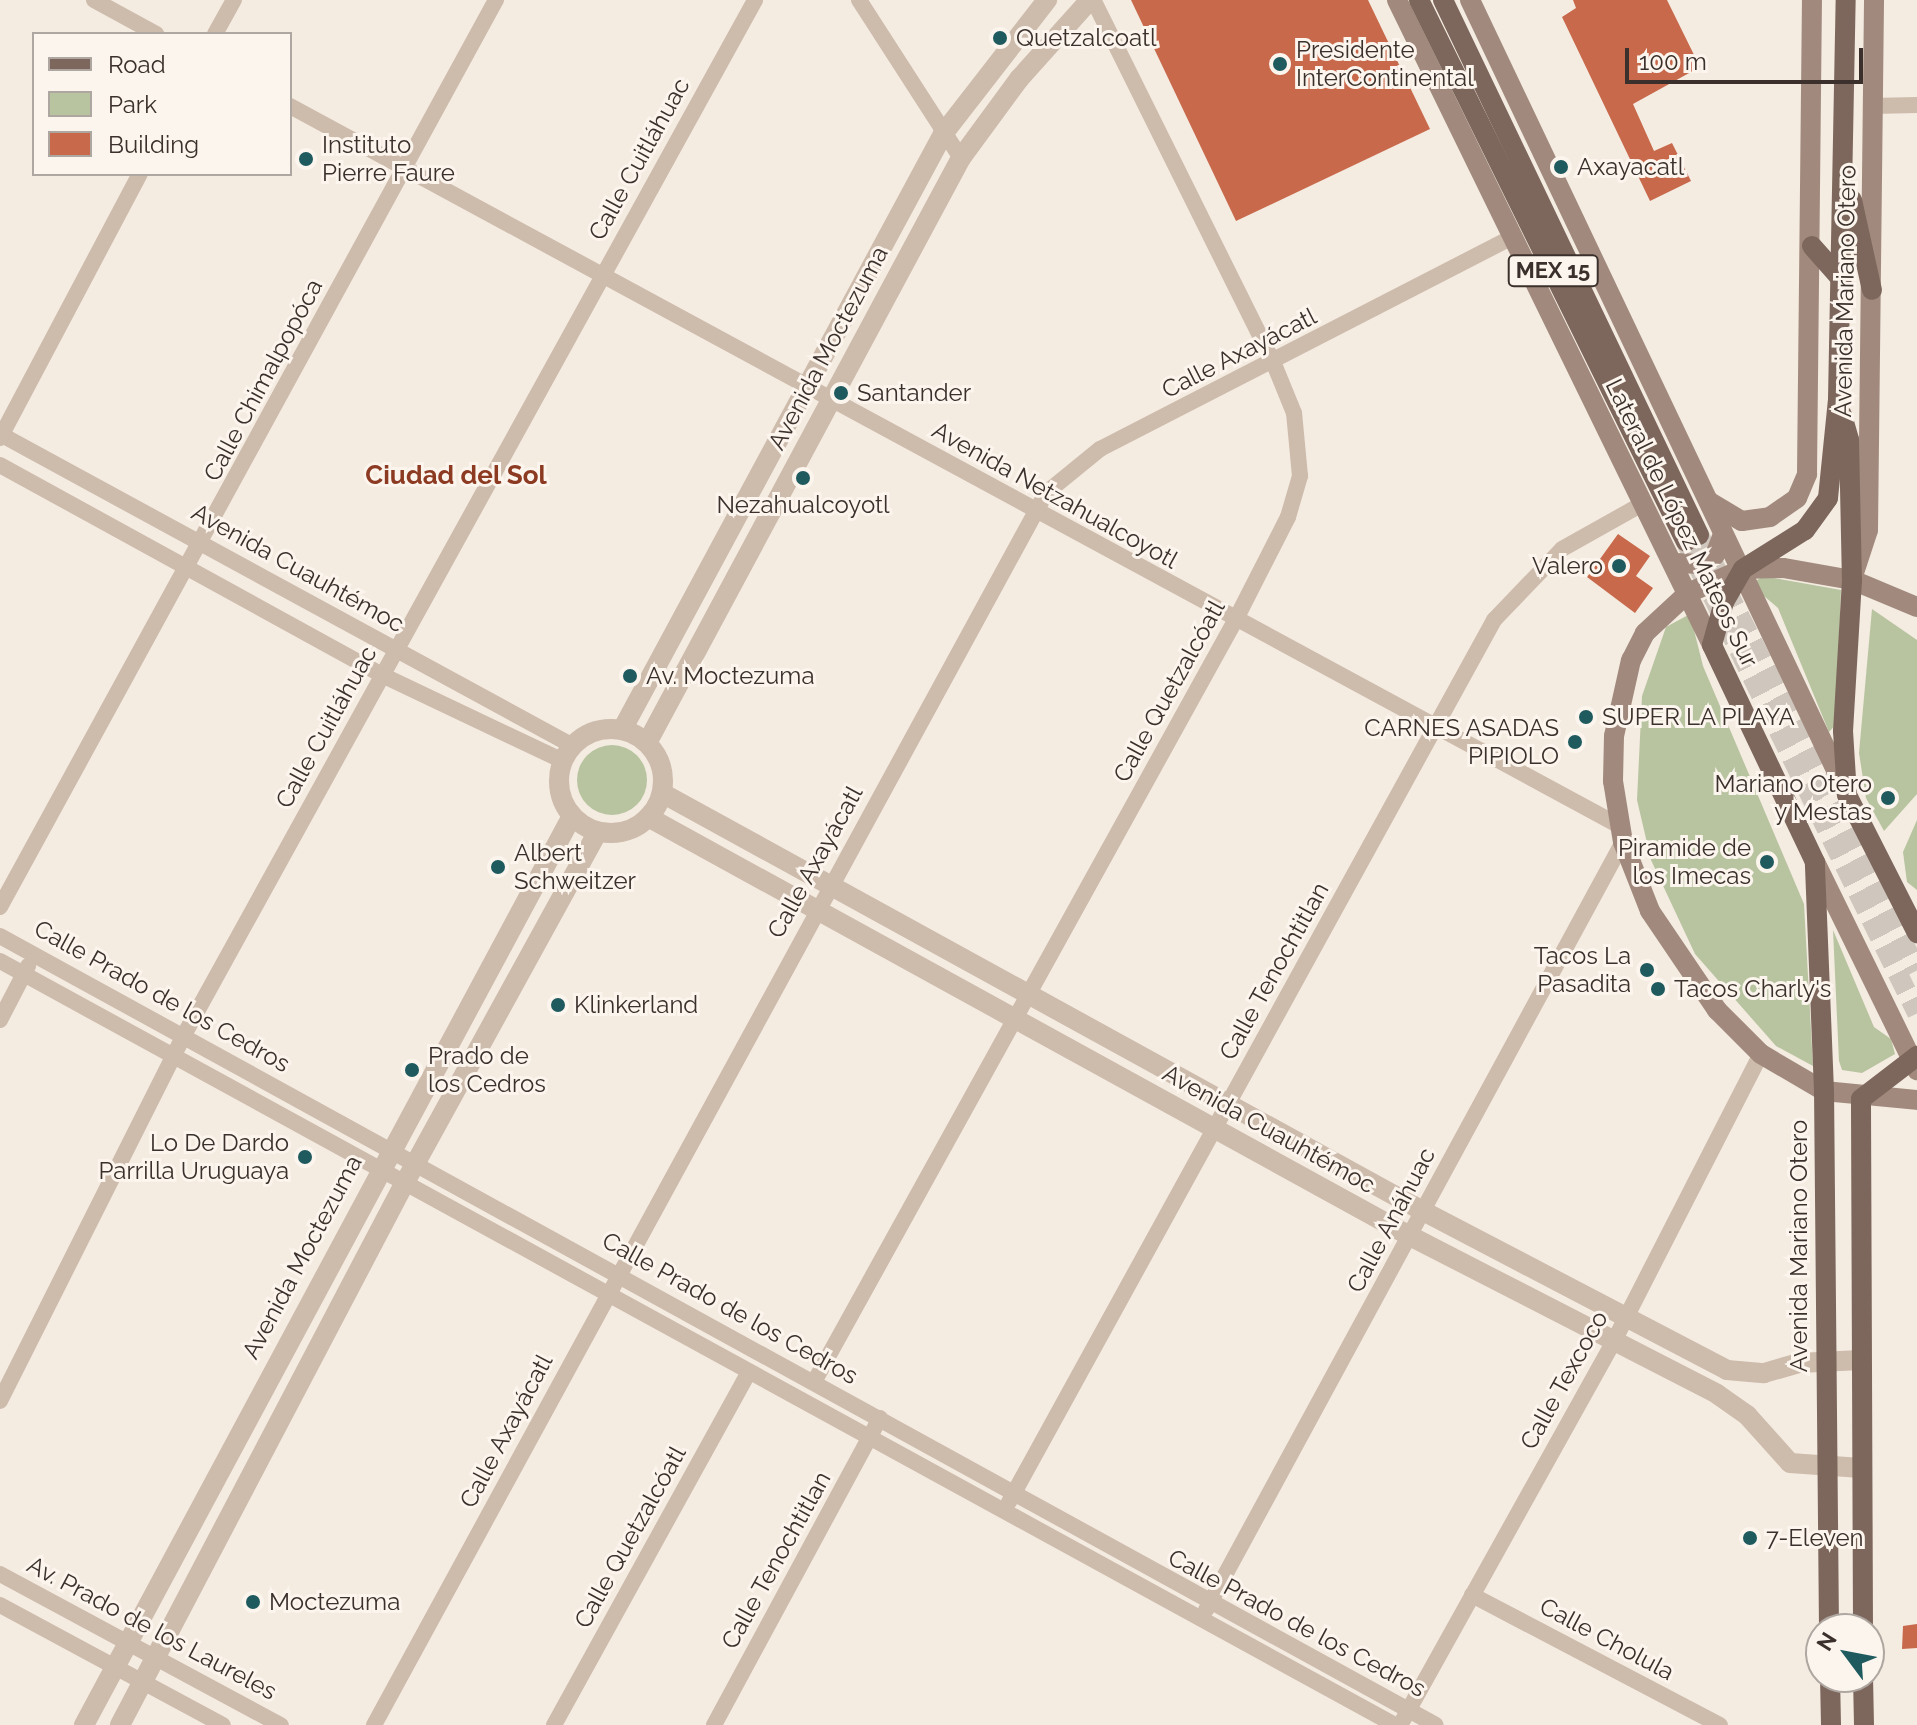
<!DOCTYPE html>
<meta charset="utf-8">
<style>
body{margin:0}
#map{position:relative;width:1917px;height:1725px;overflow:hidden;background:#f4ebe1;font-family:Raleway,sans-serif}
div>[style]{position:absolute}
.green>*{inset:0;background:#b8c4a0}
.round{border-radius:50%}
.building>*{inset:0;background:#c8694b}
.primary-tunnel>*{height:20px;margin-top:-10px;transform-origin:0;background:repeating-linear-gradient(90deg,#cfc6bd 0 20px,transparent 0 30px)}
.minor>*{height:16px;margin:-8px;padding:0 8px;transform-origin:8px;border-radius:8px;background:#cdbbac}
.tertiary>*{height:20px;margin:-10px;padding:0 10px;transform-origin:10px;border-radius:10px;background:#cdbbac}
.tertiary>.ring{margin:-10px;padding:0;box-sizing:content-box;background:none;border:20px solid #cdbbac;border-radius:50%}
.secondary>*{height:20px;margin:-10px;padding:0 10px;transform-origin:10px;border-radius:10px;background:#a18a7d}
.primary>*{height:20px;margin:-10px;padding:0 10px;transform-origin:10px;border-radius:10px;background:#7d675c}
.dots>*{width:22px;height:22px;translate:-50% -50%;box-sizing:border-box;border:4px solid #fbf5ee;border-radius:50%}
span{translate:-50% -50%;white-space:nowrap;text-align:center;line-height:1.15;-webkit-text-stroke:6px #fbf5ee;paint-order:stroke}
.shield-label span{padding:2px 6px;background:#fbf5ee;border:2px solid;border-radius:6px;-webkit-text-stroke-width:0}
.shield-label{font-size:22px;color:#3b302b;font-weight:700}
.poi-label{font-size:24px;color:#3b302b}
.left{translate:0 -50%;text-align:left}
.right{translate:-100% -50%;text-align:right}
.street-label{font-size:24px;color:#3b302b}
.neighbourhood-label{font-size:26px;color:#8c3b22;font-weight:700}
.legend{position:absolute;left:32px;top:32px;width:260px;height:144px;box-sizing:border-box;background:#fbf5ee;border:2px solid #aea6a0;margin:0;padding:10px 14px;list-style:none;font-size:24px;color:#3b302b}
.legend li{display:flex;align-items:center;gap:16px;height:40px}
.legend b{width:40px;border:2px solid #aea6a0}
.north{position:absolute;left:1805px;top:1613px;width:80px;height:80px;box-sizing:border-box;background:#fbf5ee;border:2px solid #aea6a0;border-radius:50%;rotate:302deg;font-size:22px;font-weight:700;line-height:32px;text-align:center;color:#3b302b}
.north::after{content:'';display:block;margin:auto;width:28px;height:36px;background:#1f5a5e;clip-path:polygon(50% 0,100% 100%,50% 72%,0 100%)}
.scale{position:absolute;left:1625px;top:48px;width:238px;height:36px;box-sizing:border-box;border:4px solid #3b302b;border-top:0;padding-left:10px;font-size:24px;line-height:28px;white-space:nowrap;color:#3b302b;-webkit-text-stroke:6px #fbf5ee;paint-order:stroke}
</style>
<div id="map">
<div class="green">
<div style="clip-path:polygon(1763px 576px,1841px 590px,1836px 724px,1829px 732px,1778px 608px,1757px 590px,1756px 581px)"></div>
<div style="clip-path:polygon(1872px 609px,1917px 640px,1917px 794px,1884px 831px,1866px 798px,1859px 753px)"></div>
<div style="clip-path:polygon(1690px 614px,1703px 666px,1804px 904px,1813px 1066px,1776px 1046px,1695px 954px,1651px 860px,1637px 800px,1642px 696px,1666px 627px)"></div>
<div class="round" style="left:577px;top:745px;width:70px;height:70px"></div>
<div style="clip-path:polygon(1917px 820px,1917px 890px,1907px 882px,1903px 852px)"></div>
<div style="clip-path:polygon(1833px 930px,1874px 1027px,1891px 1039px,1895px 1054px,1862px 1073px,1842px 1070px,1839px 1061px)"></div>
</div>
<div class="building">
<div style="clip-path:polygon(1131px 0,1368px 0,1430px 129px,1236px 221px)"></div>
<div style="clip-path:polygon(1573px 0,1667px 0,1700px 67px,1633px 104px,1654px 151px,1672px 143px,1691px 181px,1650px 201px,1562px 17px,1576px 8px)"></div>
<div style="clip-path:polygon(1618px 534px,1650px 556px,1636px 576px,1653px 588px,1635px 613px,1587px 577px)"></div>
<div style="clip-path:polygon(1917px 1624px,1917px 1648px,1902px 1649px,1903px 1626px)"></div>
</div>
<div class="primary-tunnel">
<div style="left:1699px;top:535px;width:487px;rotate:63.4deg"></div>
<div style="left:1686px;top:542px;width:525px;rotate:63.87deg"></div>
</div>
<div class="minor">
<div style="left:94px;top:0;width:71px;rotate:28.7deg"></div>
<div style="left:859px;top:0;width:188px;rotate:57.2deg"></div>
<div style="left:215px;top:34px;width:39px;rotate:-61deg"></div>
<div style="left:290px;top:106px;width:1512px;rotate:28.43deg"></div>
<div style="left:1872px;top:106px;width:45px;rotate:-1.3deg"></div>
<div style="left:0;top:434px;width:652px;rotate:28.57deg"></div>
<div style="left:0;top:438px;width:299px;rotate:-62.1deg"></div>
<div style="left:0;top:465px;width:436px;rotate:28.8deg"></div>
<div style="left:382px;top:675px;width:200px;rotate:25.4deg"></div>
<div style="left:0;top:907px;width:1034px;rotate:-61.33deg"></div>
<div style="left:0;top:936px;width:1638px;rotate:28.79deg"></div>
<div style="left:0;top:961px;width:1591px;rotate:28.71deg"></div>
<div style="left:0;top:1020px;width:61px;rotate:-62.6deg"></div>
<div style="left:814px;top:1382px;width:870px;rotate:-61.05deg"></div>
<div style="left:1235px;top:621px;width:117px;rotate:-63deg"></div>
<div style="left:1288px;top:517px;width:43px;rotate:-73.7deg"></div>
<div style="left:1300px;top:476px;width:63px;rotate:-95.4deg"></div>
<div style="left:1294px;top:413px;width:53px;rotate:-112.2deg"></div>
<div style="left:1274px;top:364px;width:407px;rotate:-116.4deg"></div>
<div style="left:0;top:1401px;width:410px;rotate:-63.3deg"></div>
<div style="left:184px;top:1035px;width:1182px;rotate:-61.11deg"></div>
<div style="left:1009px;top:1502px;width:1007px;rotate:-61.19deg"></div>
<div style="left:1494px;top:620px;width:98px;rotate:-46.2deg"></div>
<div style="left:1562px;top:549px;width:94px;rotate:-29.3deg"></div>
<div style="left:0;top:1574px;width:319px;rotate:28.3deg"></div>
<div style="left:1472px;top:1595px;width:280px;rotate:27.7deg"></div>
<div style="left:0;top:1605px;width:253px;rotate:28.3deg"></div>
<div style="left:1206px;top:1610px;width:874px;rotate:-61.5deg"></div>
<div style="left:1403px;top:1720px;width:432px;rotate:-60.9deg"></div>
<div style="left:1613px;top:1343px;width:325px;rotate:-62.9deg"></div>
<div style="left:374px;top:1725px;width:1403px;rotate:-61.39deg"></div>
<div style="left:1046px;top:493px;width:70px;rotate:-39.2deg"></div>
<div style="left:1100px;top:449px;width:464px;rotate:-27.2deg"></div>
<div style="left:554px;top:1725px;width:402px;rotate:-61.1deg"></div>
<div style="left:714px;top:1725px;width:349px;rotate:-61.6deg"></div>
</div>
<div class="tertiary">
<div class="ring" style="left:559px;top:729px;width:84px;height:84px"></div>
<div style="left:622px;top:730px;width:677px;rotate:-61.69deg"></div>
<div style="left:943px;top:134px;width:170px;rotate:-52.2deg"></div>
<div style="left:647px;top:743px;width:664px;rotate:-61.78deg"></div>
<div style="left:961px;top:158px;width:98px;rotate:-53.7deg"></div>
<div style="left:1019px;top:79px;width:106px;rotate:-48.1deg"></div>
<div style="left:662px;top:793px;width:868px;rotate:28.78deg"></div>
<div style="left:1423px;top:1211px;width:343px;rotate:27.6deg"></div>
<div style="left:1727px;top:1370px;width:37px;rotate:5deg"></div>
<div style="left:1764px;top:1373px;width:36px;rotate:-16deg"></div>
<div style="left:1799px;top:1363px;width:62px;rotate:-2.8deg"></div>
<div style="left:648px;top:817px;width:870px;rotate:28.81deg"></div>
<div style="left:1410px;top:1236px;width:345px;rotate:27.2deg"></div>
<div style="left:1717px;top:1394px;width:37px;rotate:35deg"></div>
<div style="left:1747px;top:1415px;width:64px;rotate:48.1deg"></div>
<div style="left:1790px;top:1463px;width:71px;rotate:4deg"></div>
<div style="left:84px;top:1725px;width:1032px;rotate:-61.77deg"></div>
<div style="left:120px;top:1725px;width:609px;rotate:-62.3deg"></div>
<div style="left:403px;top:1186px;width:404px;rotate:-61.2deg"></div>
</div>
<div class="secondary">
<div style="left:1397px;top:0;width:718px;rotate:63.97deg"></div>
<div style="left:1470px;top:0;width:876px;rotate:64.58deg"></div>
<div style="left:1710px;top:502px;width:37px;rotate:31deg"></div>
<div style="left:1742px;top:521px;width:28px;rotate:-8deg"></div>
<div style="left:1770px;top:517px;width:33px;rotate:-35deg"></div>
<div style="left:1797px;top:498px;width:26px;rotate:-67deg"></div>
<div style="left:1807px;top:474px;width:474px;rotate:-89.4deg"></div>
<div style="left:1674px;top:563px;width:29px;rotate:2deg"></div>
<div style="left:1703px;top:564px;width:15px;rotate:-37deg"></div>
<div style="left:1715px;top:555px;width:22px;rotate:-69deg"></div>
<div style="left:1853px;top:576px;width:48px;rotate:-71.9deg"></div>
<div style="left:1868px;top:530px;width:530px;rotate:-89.35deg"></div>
<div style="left:1917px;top:607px;width:70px;rotate:-157.4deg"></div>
<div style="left:1852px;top:580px;width:70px;rotate:-170.1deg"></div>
<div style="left:1783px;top:568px;width:40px;rotate:178.6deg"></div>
<div style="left:1743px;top:569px;width:60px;rotate:156.4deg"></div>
<div style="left:1688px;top:593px;width:59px;rotate:137.1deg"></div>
<div style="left:1645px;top:633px;width:30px;rotate:117deg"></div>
<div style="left:1631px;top:660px;width:78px;rotate:102.6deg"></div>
<div style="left:1614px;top:736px;width:45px;rotate:91.3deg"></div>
<div style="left:1613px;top:781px;width:62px;rotate:80.7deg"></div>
<div style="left:1623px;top:842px;width:74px;rotate:68.6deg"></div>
<div style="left:1650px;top:911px;width:120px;rotate:55.9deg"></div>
<div style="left:1717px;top:1010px;width:62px;rotate:45deg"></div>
<div style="left:1761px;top:1054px;width:73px;rotate:30.4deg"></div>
<div style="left:1824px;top:1091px;width:93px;rotate:5.5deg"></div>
<div style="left:1815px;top:862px;width:232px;rotate:63.9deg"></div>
</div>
<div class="primary">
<div style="left:1419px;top:0;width:604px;rotate:63.77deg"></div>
<div style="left:1443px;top:0;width:593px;rotate:64.43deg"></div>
<div style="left:1852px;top:200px;width:92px;rotate:77.5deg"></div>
<div style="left:1812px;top:246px;width:45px;rotate:48.6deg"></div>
<div style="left:1842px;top:415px;width:26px;rotate:74deg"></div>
<div style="left:1849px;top:440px;width:140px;rotate:88.8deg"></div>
<div style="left:1852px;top:580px;width:151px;rotate:93.4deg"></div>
<div style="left:1843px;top:731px;width:64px;rotate:86.4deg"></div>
<div style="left:1847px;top:795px;width:155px;rotate:63.1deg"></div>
<div style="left:1829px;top:1629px;width:538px;rotate:-90.53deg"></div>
<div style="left:1824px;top:1091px;width:229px;rotate:-92.3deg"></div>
<div style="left:1815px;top:862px;width:240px;rotate:-115.4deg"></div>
<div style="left:1712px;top:645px;width:45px;rotate:-74.4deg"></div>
<div style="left:1724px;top:602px;width:38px;rotate:-60deg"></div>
<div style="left:1743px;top:569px;width:73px;rotate:-32.2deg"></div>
<div style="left:1805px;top:530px;width:39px;rotate:-54deg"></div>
<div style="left:1828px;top:498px;width:100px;rotate:-84.2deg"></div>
<div style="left:1838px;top:399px;width:399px;rotate:-88.9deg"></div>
<div style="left:1863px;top:1629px;width:530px;rotate:-90.22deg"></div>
<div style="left:1861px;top:1099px;width:71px;rotate:-37.5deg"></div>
<div style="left:1830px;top:1677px;width:48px;rotate:88.8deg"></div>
<div style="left:1863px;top:1677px;width:48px;rotate:88.8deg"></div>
</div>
<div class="dots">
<div style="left:1000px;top:38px;background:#1f5a5e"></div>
<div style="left:1280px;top:64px;background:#1f5a5e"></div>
<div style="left:306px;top:159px;background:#1f5a5e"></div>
<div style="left:1561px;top:167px;background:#1f5a5e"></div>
<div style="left:841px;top:393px;background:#1f5a5e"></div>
<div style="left:803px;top:478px;background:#1f5a5e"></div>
<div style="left:1619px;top:566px;background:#1f5a5e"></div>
<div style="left:630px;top:676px;background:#1f5a5e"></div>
<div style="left:1586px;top:717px;background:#1f5a5e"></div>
<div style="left:1575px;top:742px;background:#1f5a5e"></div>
<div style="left:1888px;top:798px;background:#1f5a5e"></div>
<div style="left:1767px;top:862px;background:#1f5a5e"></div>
<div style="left:498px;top:867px;background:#1f5a5e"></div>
<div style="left:1647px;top:970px;background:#1f5a5e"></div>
<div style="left:1658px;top:989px;background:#1f5a5e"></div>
<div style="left:558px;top:1005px;background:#1f5a5e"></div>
<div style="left:412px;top:1070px;background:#1f5a5e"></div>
<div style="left:305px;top:1157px;background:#1f5a5e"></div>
<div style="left:1750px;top:1538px;background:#1f5a5e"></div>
<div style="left:253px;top:1602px;background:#1f5a5e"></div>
</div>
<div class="shield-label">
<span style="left:1553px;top:271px">MEX 15</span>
</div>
<div class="poi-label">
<span class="left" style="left:1016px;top:38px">Quetzalcoatl</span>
<span class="left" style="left:1296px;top:64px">Presidente<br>InterContinental</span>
<span class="left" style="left:322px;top:159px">Instituto<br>Pierre Faure</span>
<span class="left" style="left:1577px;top:167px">Axayacatl</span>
<span class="left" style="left:857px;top:393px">Santander</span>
<span style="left:803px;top:505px">Nezahualcoyotl</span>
<span class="right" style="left:1603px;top:566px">Valero</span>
<span class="left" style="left:646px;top:676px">Av. Moctezuma</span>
<span class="left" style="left:1602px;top:717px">SUPER LA PLAYA</span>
<span class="right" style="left:1559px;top:742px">CARNES ASADAS<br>PIPIOLO</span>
<span class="right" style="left:1872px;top:798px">Mariano Otero<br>y Mestas</span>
<span class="right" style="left:1751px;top:862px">Piramide de<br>los Imecas</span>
<span class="left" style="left:514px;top:867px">Albert<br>Schweitzer</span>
<span class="right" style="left:1631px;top:970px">Tacos La<br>Pasadita</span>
<span class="left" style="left:1674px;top:989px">Tacos Charly's</span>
<span class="left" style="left:574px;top:1005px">Klinkerland</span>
<span class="left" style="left:428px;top:1070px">Prado de<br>los Cedros</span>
<span class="right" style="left:289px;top:1157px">Lo De Dardo<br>Parrilla Uruguaya</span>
<span class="left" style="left:1766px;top:1538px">7-Eleven</span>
<span class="left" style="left:269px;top:1602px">Moctezuma</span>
</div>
<div class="street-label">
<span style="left:639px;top:159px;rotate:-61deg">Calle Cuitláhuac</span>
<span style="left:1845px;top:291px;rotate:-89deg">Avenida Mariano Otero</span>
<span style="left:828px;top:348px;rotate:-62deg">Avenida Moctezuma</span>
<span style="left:1239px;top:353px;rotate:-27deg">Calle Axayácatl</span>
<span style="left:263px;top:380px;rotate:-62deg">Calle Chimalpopóca</span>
<span style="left:1055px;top:495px;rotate:29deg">Avenida Netzahualcoyotl</span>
<span style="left:1682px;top:523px;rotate:64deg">Lateral de López Mateos Sur</span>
<span style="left:298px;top:568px;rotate:29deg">Avenida Cuauhtémoc</span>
<span style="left:1169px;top:691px;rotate:-61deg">Calle Quetzalcóatl</span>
<span style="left:326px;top:727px;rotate:-61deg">Calle Cuitláhuac</span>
<span style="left:815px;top:862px;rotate:-61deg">Calle Axayácatl</span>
<span style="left:1274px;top:971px;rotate:-61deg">Calle Tenochtitlan</span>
<span style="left:162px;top:996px;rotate:29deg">Calle Prado de los Cedros</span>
<span style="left:1269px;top:1129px;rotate:29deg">Avenida Cuauhtémoc</span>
<span style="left:1391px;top:1220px;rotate:-62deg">Calle Anáhuac</span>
<span style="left:1799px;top:1246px;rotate:-90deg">Avenida Mariano Otero</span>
<span style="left:302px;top:1257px;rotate:-62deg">Avenida Moctezuma</span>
<span style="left:730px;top:1308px;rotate:29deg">Calle Prado de los Cedros</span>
<span style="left:1564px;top:1380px;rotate:-61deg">Calle Texcoco</span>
<span style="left:506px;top:1431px;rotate:-62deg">Calle Axayácatl</span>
<span style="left:630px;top:1537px;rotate:-61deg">Calle Quetzalcóatl</span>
<span style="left:776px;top:1560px;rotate:-61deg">Calle Tenochtitlan</span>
<span style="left:1297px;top:1623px;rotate:28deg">Calle Prado de los Cedros</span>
<span style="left:152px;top:1628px;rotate:28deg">Av. Prado de los Laureles</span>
<span style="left:1607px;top:1639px;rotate:28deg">Calle Cholula</span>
</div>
<div class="neighbourhood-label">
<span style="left:456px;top:476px">Ciudad del Sol</span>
</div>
<ul class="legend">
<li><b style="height:10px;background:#7d675c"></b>Road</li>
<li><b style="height:22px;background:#b8c4a0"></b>Park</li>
<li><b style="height:22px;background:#c8694b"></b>Building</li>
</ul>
<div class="north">N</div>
<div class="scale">100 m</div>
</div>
